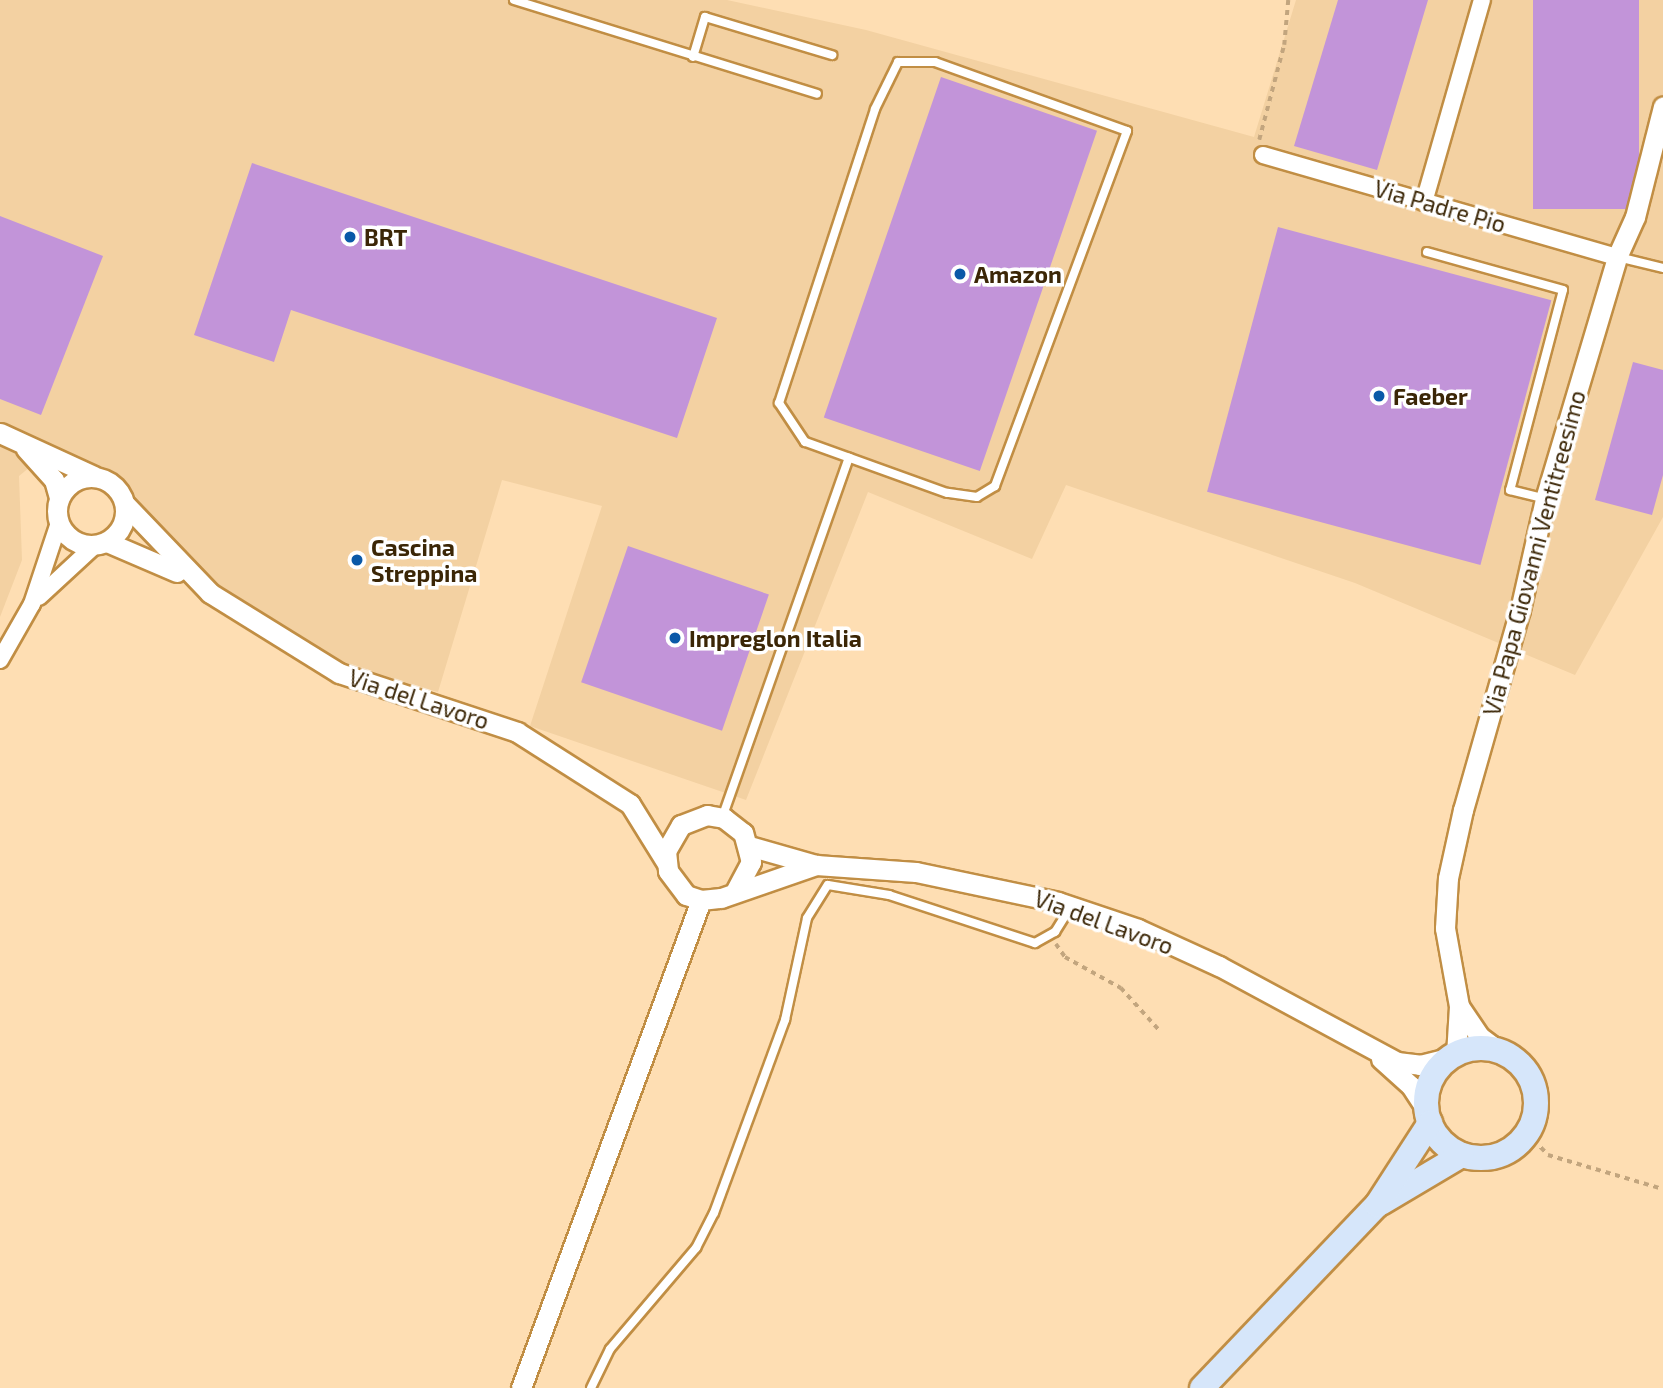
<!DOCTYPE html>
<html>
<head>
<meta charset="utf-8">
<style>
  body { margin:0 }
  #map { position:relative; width:1663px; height:1388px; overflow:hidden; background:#fedeb3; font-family:"Exo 2",sans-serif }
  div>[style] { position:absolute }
  .built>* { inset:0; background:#f3d1a2 }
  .building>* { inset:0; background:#c294d9; transform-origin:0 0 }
  .path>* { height:3.5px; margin-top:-1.75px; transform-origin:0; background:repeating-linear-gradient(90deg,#c2a57e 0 5px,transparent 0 10px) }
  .roads { filter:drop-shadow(2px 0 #c18e44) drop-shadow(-2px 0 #c18e44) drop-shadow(0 2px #c18e44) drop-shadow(0 -2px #c18e44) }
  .service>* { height:8px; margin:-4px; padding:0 4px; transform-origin:4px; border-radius:4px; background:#fff }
  .minor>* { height:16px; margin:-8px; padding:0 8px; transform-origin:8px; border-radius:8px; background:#fff }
  .tertiary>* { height:19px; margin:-9.5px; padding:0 9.5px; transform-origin:9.5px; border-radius:9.5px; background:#fff }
  .tertiary>.ring { margin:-9.5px; padding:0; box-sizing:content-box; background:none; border:19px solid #fff; border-radius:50% }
  .primary>* { height:24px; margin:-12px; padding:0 12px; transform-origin:12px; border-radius:12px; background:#d6e6fa }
  .primary>.ring { margin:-12px; padding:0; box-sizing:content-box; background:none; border:24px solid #d6e6fa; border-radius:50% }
  .dots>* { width:19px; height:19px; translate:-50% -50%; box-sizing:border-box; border:4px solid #fff; border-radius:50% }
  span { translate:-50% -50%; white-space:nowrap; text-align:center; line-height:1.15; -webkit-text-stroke:7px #fff; paint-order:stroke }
  .street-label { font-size:23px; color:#3b2606 }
  .poi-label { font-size:23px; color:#3b2606; font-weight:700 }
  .left { translate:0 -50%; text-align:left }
</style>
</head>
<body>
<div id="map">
  <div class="built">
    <div style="clip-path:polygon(0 0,727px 0,866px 30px,1254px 137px,1296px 0,1663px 0,1663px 517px,1575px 675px,1355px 583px,1066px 485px,1032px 559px,868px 492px,746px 800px,530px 726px,602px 506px,502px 480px,438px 692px,342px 667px,201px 575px,119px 484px,52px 449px,19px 476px,22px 560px,0 617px)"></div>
  </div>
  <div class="building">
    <div style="clip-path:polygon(1338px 0,1428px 0,1377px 170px,1294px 146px)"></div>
    <div style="left:1533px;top:0;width:106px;height:209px"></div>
    <div style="left:941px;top:77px;width:165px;height:360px;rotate:19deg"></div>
    <div style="clip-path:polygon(252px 163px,717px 318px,677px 438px,291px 310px,274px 362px,194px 335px)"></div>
    <div style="clip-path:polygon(0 216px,103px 256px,41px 415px,0 399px)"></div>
    <div style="left:1278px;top:227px;width:283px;height:274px;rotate:15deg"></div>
    <div style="clip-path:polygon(1633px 362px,1663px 370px,1663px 475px,1652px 515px,1595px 500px)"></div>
    <div style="left:628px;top:546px;width:149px;height:144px;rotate:19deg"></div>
  </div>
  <div class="path">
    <div style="left:1259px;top:140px;width:98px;rotate:-75.3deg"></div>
    <div style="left:1284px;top:45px;width:45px;rotate:-84.9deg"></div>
    <div style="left:1056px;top:944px;width:16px;rotate:55deg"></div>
    <div style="left:1065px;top:957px;width:64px;rotate:29deg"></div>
    <div style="left:1121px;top:988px;width:58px;rotate:47.8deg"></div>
    <div style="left:1527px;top:1133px;width:30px;rotate:46deg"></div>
    <div style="left:1548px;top:1155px;width:120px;rotate:16.5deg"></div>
  </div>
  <div class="roads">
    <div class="service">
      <div style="left:514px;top:0;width:317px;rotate:17.2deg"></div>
      <div style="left:693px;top:57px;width:42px;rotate:-73.3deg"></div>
      <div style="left:705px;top:17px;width:133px;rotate:16.7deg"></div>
      <div style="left:898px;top:62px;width:37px"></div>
      <div style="left:935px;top:62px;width:204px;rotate:19.8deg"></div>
      <div style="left:1127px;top:131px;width:379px;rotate:110.4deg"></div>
      <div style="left:995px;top:486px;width:21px;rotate:149deg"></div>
      <div style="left:977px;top:497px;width:30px;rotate:-172deg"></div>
      <div style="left:947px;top:493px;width:151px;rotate:-160.2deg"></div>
      <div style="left:805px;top:442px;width:47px;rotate:-123.7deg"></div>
      <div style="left:779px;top:403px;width:309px;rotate:-71.9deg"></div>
      <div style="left:875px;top:109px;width:52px;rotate:-63.9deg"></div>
      <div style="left:1427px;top:252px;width:141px;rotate:15.6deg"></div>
      <div style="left:1563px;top:290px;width:207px;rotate:104.8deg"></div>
      <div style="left:1510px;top:490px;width:36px;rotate:14deg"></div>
      <div style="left:1618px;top:257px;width:46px;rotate:13.7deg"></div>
      <div style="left:722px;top:818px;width:382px;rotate:-70.6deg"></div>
      <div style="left:591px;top:1388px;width:43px;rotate:-64deg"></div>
      <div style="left:610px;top:1349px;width:133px;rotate:-49.6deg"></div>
      <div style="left:696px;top:1248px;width:39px;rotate:-63deg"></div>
      <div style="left:714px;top:1213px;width:206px;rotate:-69.8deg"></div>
      <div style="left:785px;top:1020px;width:104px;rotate:-77.8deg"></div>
      <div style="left:807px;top:918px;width:39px;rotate:-58deg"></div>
      <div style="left:828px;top:885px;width:62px;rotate:9.3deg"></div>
      <div style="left:889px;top:895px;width:154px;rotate:18.2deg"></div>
      <div style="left:1035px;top:943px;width:23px;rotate:-29deg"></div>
      <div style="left:1055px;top:932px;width:31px;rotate:-58deg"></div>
    </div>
    <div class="minor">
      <div style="left:1263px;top:155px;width:368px;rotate:16.1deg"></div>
      <div style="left:1424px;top:202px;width:210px;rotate:-74deg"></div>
      <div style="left:39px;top:597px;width:75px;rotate:-42.8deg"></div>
      <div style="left:0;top:660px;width:64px;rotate:-60.3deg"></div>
      <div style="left:32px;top:604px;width:85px;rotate:-71.6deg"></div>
    </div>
    <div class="tertiary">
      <div style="left:0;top:433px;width:103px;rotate:24.6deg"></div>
      <div style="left:26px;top:449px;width:42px;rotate:47.9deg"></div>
      <div style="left:54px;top:480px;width:19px;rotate:74deg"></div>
      <div class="ring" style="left:57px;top:477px;width:49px;height:49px"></div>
      <div style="left:125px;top:504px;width:123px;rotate:46.3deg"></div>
      <div style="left:210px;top:593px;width:152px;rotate:31.8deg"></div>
      <div style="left:339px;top:673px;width:188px;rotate:18.3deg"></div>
      <div style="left:517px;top:732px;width:134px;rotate:32.5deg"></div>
      <div style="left:630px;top:804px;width:68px;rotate:58.2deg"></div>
      <div style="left:107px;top:542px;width:76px;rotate:23.2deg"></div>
      <div style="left:749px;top:846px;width:70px;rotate:15.8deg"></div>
      <div style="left:816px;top:865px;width:100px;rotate:4deg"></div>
      <div style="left:916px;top:872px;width:145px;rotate:11.9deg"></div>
      <div style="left:1058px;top:902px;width:84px;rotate:18.6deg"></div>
      <div style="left:1138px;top:929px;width:89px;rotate:24.6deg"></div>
      <div style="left:1219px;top:966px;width:202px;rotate:28.3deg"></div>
      <div style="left:1397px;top:1062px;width:23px;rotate:7deg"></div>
      <div style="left:1420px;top:1065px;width:33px;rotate:-14deg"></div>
      <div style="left:736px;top:890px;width:32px;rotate:-62deg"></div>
      <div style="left:751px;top:862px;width:30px;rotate:-105deg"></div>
      <div style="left:743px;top:833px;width:24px;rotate:-142deg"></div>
      <div style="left:724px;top:818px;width:17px;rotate:-170deg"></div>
      <div style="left:707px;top:815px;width:28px;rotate:159deg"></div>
      <div style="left:681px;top:825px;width:30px;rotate:120deg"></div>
      <div style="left:666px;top:851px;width:20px;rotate:84deg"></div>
      <div style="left:668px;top:871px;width:30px;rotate:53deg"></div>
      <div style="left:686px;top:895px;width:16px;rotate:18deg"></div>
      <div style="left:701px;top:900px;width:20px;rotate:-6deg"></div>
      <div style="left:721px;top:898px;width:101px;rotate:-19.2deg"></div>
      <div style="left:1459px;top:1006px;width:79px;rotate:-100.2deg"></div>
      <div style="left:1445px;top:928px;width:50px;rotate:-86.6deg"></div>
      <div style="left:1448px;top:878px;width:70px;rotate:-77.6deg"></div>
      <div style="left:1463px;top:810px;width:208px;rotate:-74.1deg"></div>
      <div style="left:1520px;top:610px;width:114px;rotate:-77.3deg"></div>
      <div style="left:1545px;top:499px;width:252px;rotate:-73.4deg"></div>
      <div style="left:1617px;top:257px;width:44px;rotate:-65.8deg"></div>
      <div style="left:1635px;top:217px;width:114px;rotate:-75.8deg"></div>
      <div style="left:1456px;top:1055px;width:49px;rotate:-86.5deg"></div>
      <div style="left:1459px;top:1006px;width:36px;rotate:56deg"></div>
      <div style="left:1479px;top:1036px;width:26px;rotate:37deg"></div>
      <div style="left:1381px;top:1059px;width:40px;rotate:42deg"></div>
      <div style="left:1411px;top:1086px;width:30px;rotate:57deg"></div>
      <div style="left:521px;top:1388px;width:520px;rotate:-69.75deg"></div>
    </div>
    <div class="primary">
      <div class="ring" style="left:1426px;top:1048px;width:86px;height:86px"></div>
      <div style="left:1381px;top:1203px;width:94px;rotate:-30.7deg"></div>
      <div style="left:1202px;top:1388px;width:253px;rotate:-46.3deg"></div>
      <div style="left:1377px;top:1205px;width:98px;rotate:-57.1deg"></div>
    </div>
  </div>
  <div class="dots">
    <div style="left:350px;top:237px;background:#0a59a8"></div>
    <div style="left:960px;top:274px;background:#0a59a8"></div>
    <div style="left:1379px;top:396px;background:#0a59a8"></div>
    <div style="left:357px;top:560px;background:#0a59a8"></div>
    <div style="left:675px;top:638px;background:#0a59a8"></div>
  </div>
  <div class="street-label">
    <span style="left:1440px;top:206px;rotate:16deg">Via Padre Pio</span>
    <span style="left:1534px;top:553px;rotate:-75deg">Via Papa Giovanni Ventitreesimo</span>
    <span style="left:419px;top:699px;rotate:18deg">Via del Lavoro</span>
    <span style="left:1104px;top:922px;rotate:20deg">Via del Lavoro</span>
  </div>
  <div class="poi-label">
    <span class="left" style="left:364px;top:237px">BRT</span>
    <span class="left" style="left:974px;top:274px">Amazon</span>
    <span class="left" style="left:1393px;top:396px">Faeber</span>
    <span class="left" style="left:371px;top:560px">Cascina<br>Streppina</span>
    <span class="left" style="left:689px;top:638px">Impreglon Italia</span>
  </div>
</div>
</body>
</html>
